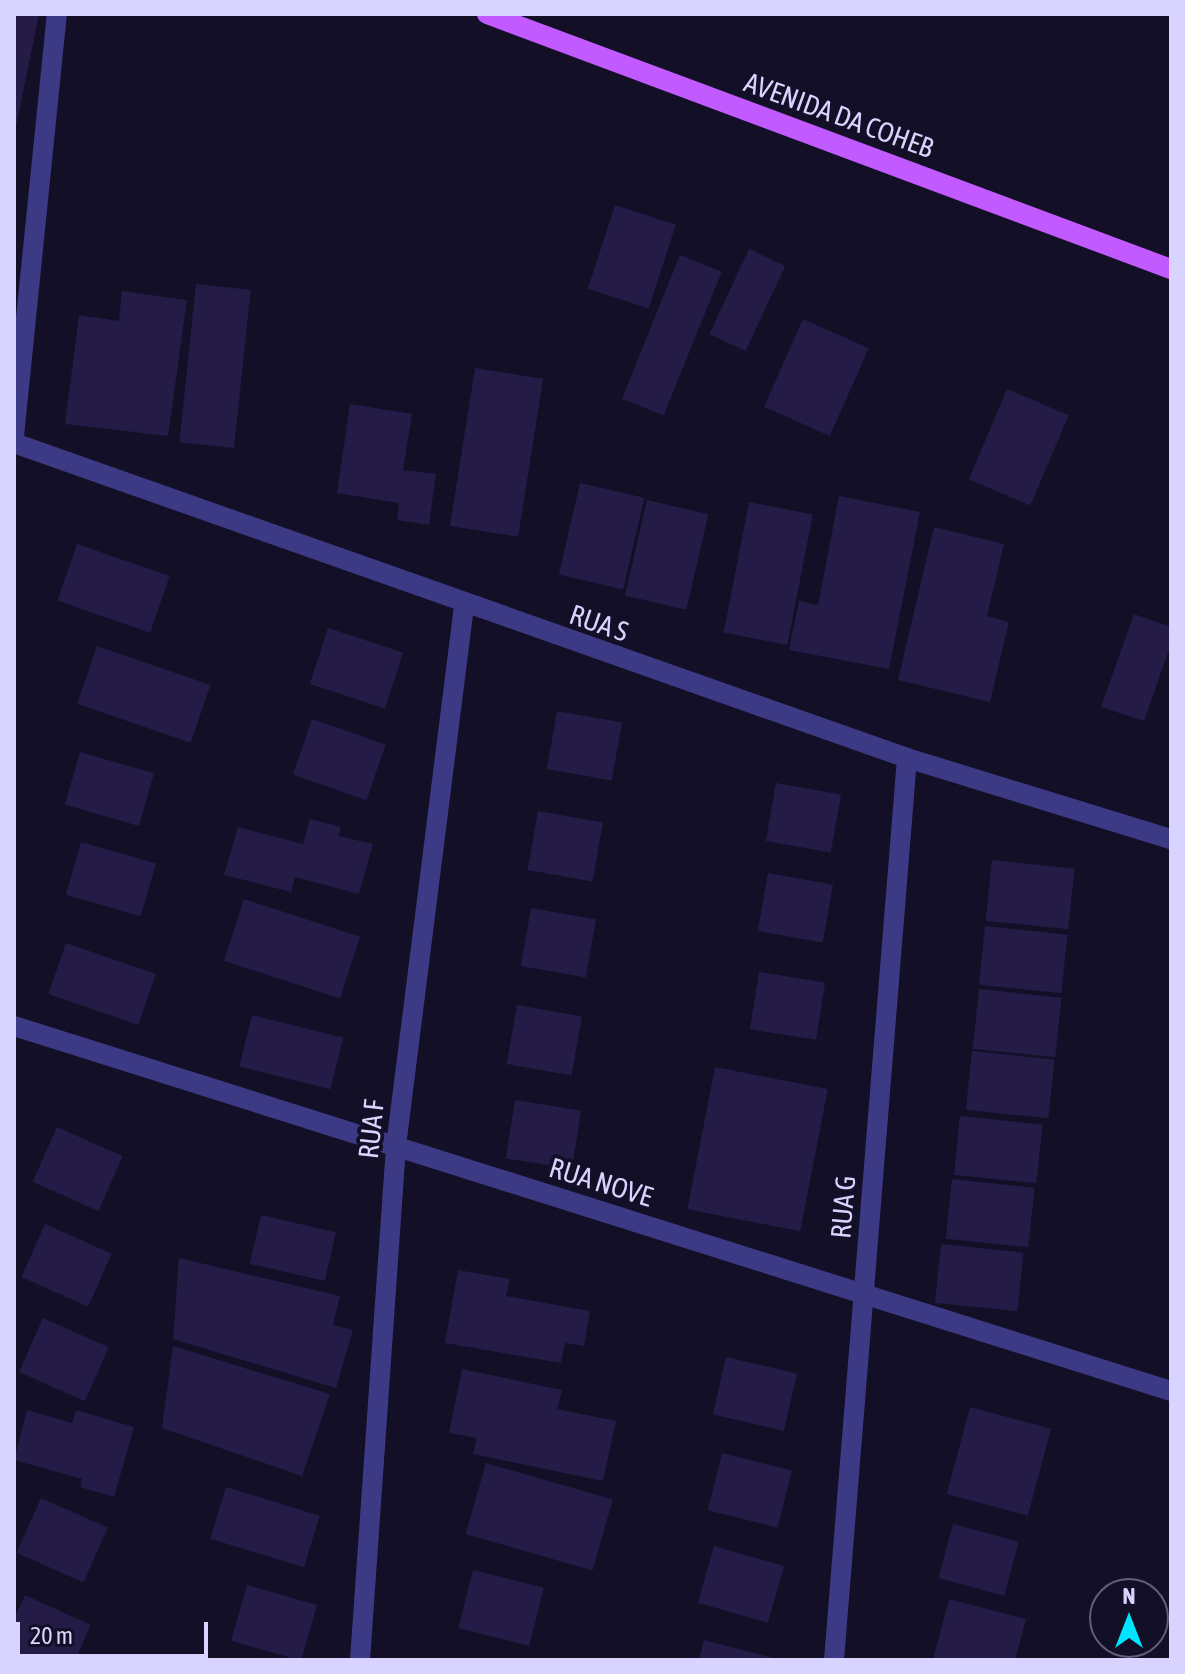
<!DOCTYPE html>
<html>
<head>
<meta charset="utf-8">
<style>
  body { margin:0 }
  #map { position:relative; width:1185px; height:1674px; overflow:hidden; background:#130f26; font-family:"Asap Condensed",sans-serif }
  div>[style] { position:absolute }
  .building>* { inset:0; background:#241b47; transform-origin:0 0 }
  .minor>* { height:20px; margin:-10px; padding:0 10px; transform-origin:10px; border-radius:10px; background:#3d3a85 }
  .major>* { height:20px; margin:-10px; padding:0 10px; transform-origin:10px; border-radius:10px; background:#c25bff }
  span { translate:-50% -50%; white-space:nowrap; text-align:center; line-height:1.15; -webkit-text-stroke:8px #130f26; paint-order:stroke }
  .street-label { font-size:28px; color:#d9d4ff }
  .frame { position:absolute; inset:0; border:16px solid #d9d4ff; pointer-events:none }
  .north { position:absolute; left:1089px; top:1578px; width:80px; height:80px; box-sizing:border-box; background:#130f26; border:2px solid #625e7d; border-radius:50%; rotate:0deg; font-size:22px; font-weight:700; line-height:32px; text-align:center; color:#d9d4ff }
  .north::after { content:''; display:block; margin:auto; width:28px; height:36px; background:#00e5ff; clip-path:polygon(50% 0,100% 100%,50% 72%,0 100%) }
  .scale { position:absolute; left:16px; top:1622px; width:192px; height:36px; box-sizing:border-box; border:4px solid #d9d4ff; border-top:0; padding-left:10px; font-size:24px; line-height:28px; white-space:nowrap; color:#d9d4ff; -webkit-text-stroke:6px #130f26; paint-order:stroke }
</style>
</head>
<body>
<div id="map">
  <div class="building">
    <div style="clip-path:polygon(14px 14px,39px 14px,15px 132px,14px 132px)"></div>
    <div style="left:615px;top:205px;width:64px;height:88px;rotate:18deg"></div>
    <div style="left:749px;top:249px;width:40px;height:94px;rotate:25deg"></div>
    <div style="left:680px;top:255px;width:45px;height:155px;rotate:22deg"></div>
    <div style="left:196px;top:284px;width:55px;height:159px;rotate:6deg"></div>
    <div style="clip-path:polygon(122px 291px,187px 300px,168px 436px,65px 424px,79px 315px,119px 321px)"></div>
    <div style="left:803px;top:319px;width:72px;height:96px;rotate:24deg"></div>
    <div style="left:475px;top:368px;width:69px;height:160px;rotate:9deg"></div>
    <div style="left:1007px;top:389px;width:67px;height:98px;rotate:23deg"></div>
    <div style="clip-path:polygon(350px 404px,412px 414px,403px 470px,436px 474px,429px 525px,397px 520px,399px 503px,337px 493px)"></div>
    <div style="left:580px;top:483px;width:66px;height:94px;rotate:13deg"></div>
    <div style="clip-path:polygon(839px 496px,920px 512px,889px 669px,789px 650px,799px 601px,818px 605px)"></div>
    <div style="left:647px;top:500px;width:63px;height:98px;rotate:13deg"></div>
    <div style="left:749px;top:502px;width:65px;height:133px;rotate:11deg"></div>
    <div style="clip-path:polygon(934px 527px,1004px 544px,987px 616px,1009px 622px,990px 702px,898px 680px)"></div>
    <div style="left:77px;top:544px;width:98px;height:60px;rotate:19deg"></div>
    <div style="clip-path:polygon(1134px 614px,1171px 627px,1171px 644px,1144px 721px,1101px 707px)"></div>
    <div style="left:328px;top:628px;width:79px;height:59px;rotate:18deg"></div>
    <div style="left:97px;top:646px;width:120px;height:61px;rotate:19deg"></div>
    <div style="left:557px;top:711px;width:66px;height:59px;rotate:10deg"></div>
    <div style="left:312px;top:719px;width:78px;height:59px;rotate:19deg"></div>
    <div style="left:80px;top:752px;width:77px;height:55px;rotate:16deg"></div>
    <div style="left:776px;top:783px;width:66px;height:59px;rotate:10deg"></div>
    <div style="left:538px;top:811px;width:66px;height:60px;rotate:10deg"></div>
    <div style="clip-path:polygon(310px 819px,341px 827px,339px 836px,373px 844px,359px 894px,295px 877px,291px 892px,224px 875px,238px 827px,303px 844px)"></div>
    <div style="left:81px;top:842px;width:78px;height:55px;rotate:16deg"></div>
    <div style="left:992px;top:860px;width:83px;height:61px;rotate:6deg"></div>
    <div style="left:768px;top:873px;width:66px;height:59px;rotate:10deg"></div>
    <div style="left:244px;top:899px;width:122px;height:65px;rotate:18deg"></div>
    <div style="left:531px;top:908px;width:66px;height:59px;rotate:10deg"></div>
    <div style="left:985px;top:926px;width:83px;height:59px;rotate:6deg"></div>
    <div style="left:66px;top:943px;width:95px;height:54px;rotate:19deg"></div>
    <div style="left:759px;top:972px;width:67px;height:58px;rotate:9deg"></div>
    <div style="left:979px;top:989px;width:83px;height:60px;rotate:6deg"></div>
    <div style="left:517px;top:1005px;width:66px;height:60px;rotate:10deg"></div>
    <div style="left:252px;top:1015px;width:94px;height:53px;rotate:14deg"></div>
    <div style="left:972px;top:1051px;width:83px;height:59px;rotate:6deg"></div>
    <div style="left:715px;top:1067px;width:115px;height:145px;rotate:11deg"></div>
    <div style="left:515px;top:1100px;width:67px;height:59px;rotate:9deg"></div>
    <div style="left:960px;top:1116px;width:83px;height:59px;rotate:6deg"></div>
    <div style="left:57px;top:1127px;width:72px;height:60px;rotate:24deg"></div>
    <div style="left:952px;top:1179px;width:83px;height:60px;rotate:6deg"></div>
    <div style="left:261px;top:1215px;width:77px;height:50px;rotate:13deg"></div>
    <div style="left:45px;top:1224px;width:73px;height:58px;rotate:24deg"></div>
    <div style="left:941px;top:1244px;width:83px;height:59px;rotate:6deg"></div>
    <div style="clip-path:polygon(179px 1258px,340px 1296px,333px 1325px,353px 1330px,336px 1388px,173px 1339px)"></div>
    <div style="clip-path:polygon(458px 1270px,510px 1279px,506px 1296px,590px 1311px,584px 1346px,565px 1343px,561px 1363px,445px 1343px)"></div>
    <div style="left:43px;top:1318px;width:72px;height:59px;rotate:24deg"></div>
    <div style="clip-path:polygon(173px 1346px,330px 1394px,302px 1476px,162px 1428px)"></div>
    <div style="left:726px;top:1357px;width:73px;height:59px;rotate:13deg"></div>
    <div style="clip-path:polygon(462px 1369px,562px 1390px,557px 1409px,616px 1421px,603px 1481px,473px 1454px,477px 1438px,449px 1433px)"></div>
    <div style="left:970px;top:1407px;width:84px;height:90px;rotate:15deg"></div>
    <div style="clip-path:polygon(27px 1410px,72px 1423px,76px 1410px,134px 1427px,114px 1497px,80px 1487px,82px 1479px,14px 1460px)"></div>
    <div style="left:722px;top:1453px;width:72px;height:59px;rotate:14deg"></div>
    <div style="left:486px;top:1463px;width:132px;height:74px;rotate:16deg"></div>
    <div style="left:226px;top:1487px;width:98px;height:54px;rotate:17deg"></div>
    <div style="left:41px;top:1498px;width:73px;height:60px;rotate:24deg"></div>
    <div style="left:953px;top:1524px;width:68px;height:56px;rotate:15deg"></div>
    <div style="left:714px;top:1546px;width:73px;height:59px;rotate:16deg"></div>
    <div style="left:473px;top:1570px;width:73px;height:60px;rotate:14deg"></div>
    <div style="left:247px;top:1585px;width:73px;height:58px;rotate:16deg"></div>
    <div style="clip-path:polygon(25px 1595px,91px 1625px,75px 1660px,28px 1660px,14px 1654px,14px 1619px)"></div>
    <div style="clip-path:polygon(949px 1599px,1026px 1619px,1015px 1660px,933px 1660px)"></div>
    <div style="clip-path:polygon(704px 1640px,777px 1659px,777px 1660px,699px 1660px)"></div>
  </div>
  <div class="minor">
    <div style="left:14px;top:436px;width:424px;rotate:-84.2deg"></div>
    <div style="left:14px;top:443px;width:947px;rotate:19.43deg"></div>
    <div style="left:907px;top:758px;width:276px;rotate:17.1deg"></div>
    <div style="left:14px;top:1026px;width:1213px;rotate:17.51deg"></div>
    <div style="left:360px;top:1660px;width:515px;rotate:-85.99deg"></div>
    <div style="left:396px;top:1146px;width:544px;rotate:-82.82deg"></div>
    <div style="left:834px;top:1660px;width:905px;rotate:-85.37deg"></div>
  </div>
  <div class="major">
    <div style="left:487px;top:14px;width:730px;rotate:20.45deg"></div>
  </div>
  <div class="street-label">
    <span style="left:839px;top:115px;rotate:20deg">AVENIDA DA COHEB</span>
    <span style="left:599px;top:623px;rotate:19deg">RUA S</span>
    <span style="left:371px;top:1129px;rotate:-84deg">RUA F</span>
    <span style="left:601px;top:1182px;rotate:17deg">RUA NOVE</span>
    <span style="left:843px;top:1207px;rotate:-85deg">RUA G</span>
  </div>
  <div class="frame"></div>
  <div class="north">N</div>
  <div class="scale">20 m</div>
</div>
</body>
</html>
